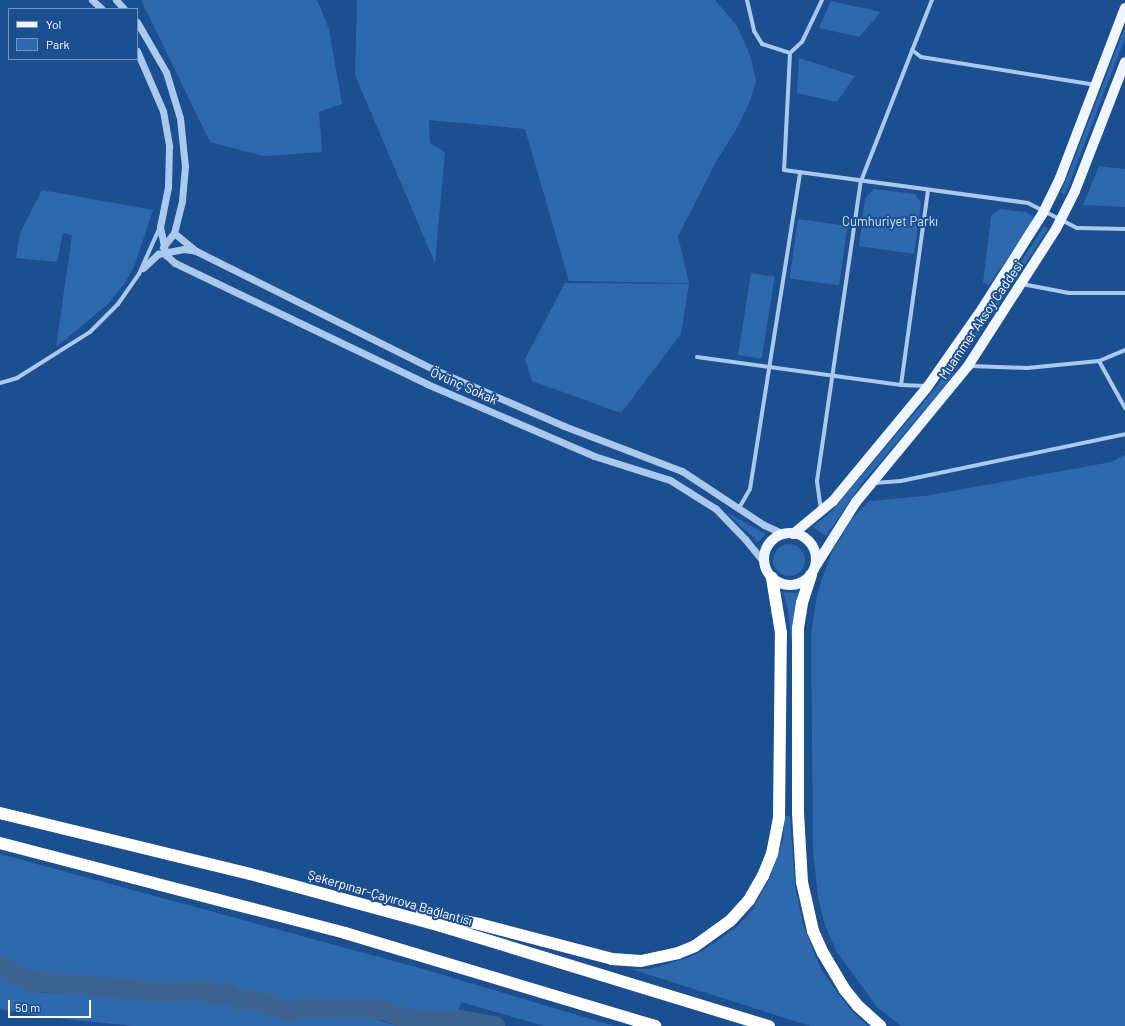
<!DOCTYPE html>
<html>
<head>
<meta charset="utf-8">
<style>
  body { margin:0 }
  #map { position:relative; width:1125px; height:1026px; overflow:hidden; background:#1b4f8f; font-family:Barlow,sans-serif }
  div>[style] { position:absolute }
  .green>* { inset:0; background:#2e69ad; transform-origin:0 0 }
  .round { border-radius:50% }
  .river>* { height:20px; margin:-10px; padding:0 10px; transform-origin:10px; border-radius:10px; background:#3c6290 }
  .minor>* { height:4px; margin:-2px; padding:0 2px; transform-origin:2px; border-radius:2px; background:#a9c9ee }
  .tertiary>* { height:7px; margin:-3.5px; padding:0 3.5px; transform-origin:3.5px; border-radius:3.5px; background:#a9c9ee }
  .primary>* { height:10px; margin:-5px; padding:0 5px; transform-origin:5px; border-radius:5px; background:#f0f6ff }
  .primary>.ring { margin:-5px; padding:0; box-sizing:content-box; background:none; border:10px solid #f0f6ff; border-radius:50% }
  .motorway>* { height:12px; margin:-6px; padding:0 6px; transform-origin:6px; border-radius:6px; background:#fff }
  span { translate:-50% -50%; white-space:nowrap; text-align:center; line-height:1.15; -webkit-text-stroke:4px #1b4f8f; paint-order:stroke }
  .park-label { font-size:13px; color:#cfe3fa }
  .street-label { font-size:13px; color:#fff }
  .legend { position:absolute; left:8px; top:8px; width:130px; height:52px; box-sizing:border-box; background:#1b4f8f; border:1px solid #7695bc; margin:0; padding:5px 7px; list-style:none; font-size:12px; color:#fff }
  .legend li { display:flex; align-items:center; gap:8px; height:20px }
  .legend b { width:20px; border:1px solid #7695bc }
  .scale { position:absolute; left:8px; top:1000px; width:83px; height:18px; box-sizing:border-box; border:2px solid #fff; border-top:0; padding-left:5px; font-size:12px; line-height:14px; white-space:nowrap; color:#fff; -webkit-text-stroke:3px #1b4f8f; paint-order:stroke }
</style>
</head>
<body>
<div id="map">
  <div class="green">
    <div style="clip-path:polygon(141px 0,317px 0,329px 29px,342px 104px,319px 112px,322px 152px,264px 156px,210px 142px)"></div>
    <div style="clip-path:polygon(357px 0,715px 0,737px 26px,751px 58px,756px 81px,750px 101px,737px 128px,717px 160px,678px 236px,689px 283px,569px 281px,525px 129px,429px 120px,430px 143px,445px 152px,435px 263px,355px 75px)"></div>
    <div style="clip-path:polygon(831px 1px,881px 12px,859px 37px,819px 28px)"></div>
    <div style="clip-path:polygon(1125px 27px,1125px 38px,1065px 195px,1061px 193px)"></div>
    <div style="clip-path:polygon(799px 58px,855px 76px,837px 102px,797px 93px)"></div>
    <div style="clip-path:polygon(1099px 166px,1125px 169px,1125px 207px,1083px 205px)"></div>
    <div style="clip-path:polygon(874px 189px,915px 194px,921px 203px,914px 254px,859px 246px,865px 198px)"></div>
    <div style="clip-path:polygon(42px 190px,153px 210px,135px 264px,125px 283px,108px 304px,56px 347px,72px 235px,63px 233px,57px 262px,16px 258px,20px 233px)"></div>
    <div style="clip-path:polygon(1000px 209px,1025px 212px,1033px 216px,1032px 222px,989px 285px,983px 283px,991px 216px)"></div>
    <div style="left:798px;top:219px;width:50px;height:60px;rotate:8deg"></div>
    <div style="clip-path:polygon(1044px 226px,1048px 229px,950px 379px,860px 486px,826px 536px,813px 527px,832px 511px,937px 386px,977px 330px)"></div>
    <div style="left:751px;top:273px;width:24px;height:83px;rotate:9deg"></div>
    <div style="clip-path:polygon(565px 283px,689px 284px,681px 334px,621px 413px,532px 381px,525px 359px)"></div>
    <div style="clip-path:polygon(1125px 455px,1125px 1026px,901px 1026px,877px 1007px,837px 952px,825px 926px,818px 897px,813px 850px,811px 634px,817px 594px,831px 554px,852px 519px,869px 501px,925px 496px,1111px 462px)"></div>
    <div style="clip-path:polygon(726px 512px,766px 534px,758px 542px)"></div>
    <div class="round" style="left:773px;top:544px;width:32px;height:32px"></div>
    <div style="clip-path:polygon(783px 592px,798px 593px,791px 644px,788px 610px)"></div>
    <div style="clip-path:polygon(785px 816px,790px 816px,795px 886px,803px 924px,811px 945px,821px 969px,835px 989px,850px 1009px,868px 1026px,810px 1026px,631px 969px,650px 969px,687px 958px,704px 950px,738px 926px,752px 910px,770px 878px,783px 840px)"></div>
    <div style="clip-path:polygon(0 854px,423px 969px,614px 1026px,544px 1026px,461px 1002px,456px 1019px,441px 1019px,417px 1016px,380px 1005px,352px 1003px,290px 1005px,228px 988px,217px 989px,205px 985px,144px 987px,104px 982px,33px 978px,0 957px)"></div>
    <div style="clip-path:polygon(0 974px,43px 993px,193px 996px,205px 1001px,222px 1001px,290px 1017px,366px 1016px,397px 1026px,134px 1026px,45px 1017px,0 1009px)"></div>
  </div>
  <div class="river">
    <div style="left:0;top:966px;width:32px;rotate:28deg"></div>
    <div style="left:28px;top:981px;width:137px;rotate:4.6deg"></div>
    <div style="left:165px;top:992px;width:39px;rotate:-3deg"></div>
    <div style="left:204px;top:990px;width:12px;rotate:24deg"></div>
    <div style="left:215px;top:995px;width:12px;rotate:-9deg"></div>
    <div style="left:227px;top:993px;width:12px;rotate:35deg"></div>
    <div style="left:237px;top:1000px;width:21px;rotate:3deg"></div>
    <div style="left:258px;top:1001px;width:35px;rotate:18deg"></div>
    <div style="left:291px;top:1012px;width:14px;rotate:-17deg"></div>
    <div style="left:304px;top:1008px;width:80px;rotate:1.4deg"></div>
    <div style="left:384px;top:1010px;width:23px;rotate:23deg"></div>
    <div style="left:405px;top:1019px;width:40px;rotate:4.3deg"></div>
    <div style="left:445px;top:1022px;width:15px;rotate:-8deg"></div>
    <div style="left:460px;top:1020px;width:36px;rotate:10deg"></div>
  </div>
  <div class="minor">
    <div style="left:747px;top:0;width:32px;rotate:77deg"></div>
    <div style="left:754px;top:31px;width:15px;rotate:58deg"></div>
    <div style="left:762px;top:44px;width:29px;rotate:18deg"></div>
    <div style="left:790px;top:53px;width:117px;rotate:92.9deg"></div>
    <div style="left:784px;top:170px;width:246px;rotate:7.7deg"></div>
    <div style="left:1028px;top:203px;width:55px;rotate:27deg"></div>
    <div style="left:1077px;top:228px;width:48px;rotate:1.2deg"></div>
    <div style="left:912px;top:50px;width:11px;rotate:38deg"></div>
    <div style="left:921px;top:57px;width:176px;rotate:9.1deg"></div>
    <div style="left:790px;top:53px;width:16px;rotate:-43deg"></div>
    <div style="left:802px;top:42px;width:47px;rotate:-64.5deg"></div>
    <div style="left:1022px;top:284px;width:48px;rotate:10.8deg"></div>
    <div style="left:1069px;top:293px;width:56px"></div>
    <div style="left:697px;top:357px;width:206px;rotate:7.8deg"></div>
    <div style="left:901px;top:385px;width:26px;rotate:2deg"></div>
    <div style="left:1099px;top:361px;width:54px;rotate:61deg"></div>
    <div style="left:970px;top:366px;width:57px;rotate:2deg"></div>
    <div style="left:1027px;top:368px;width:72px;rotate:-5.6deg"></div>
    <div style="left:1099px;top:361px;width:28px;rotate:-23deg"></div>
    <div style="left:0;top:383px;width:18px;rotate:-16deg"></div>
    <div style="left:17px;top:378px;width:86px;rotate:-32.2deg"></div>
    <div style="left:90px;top:332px;width:40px;rotate:-45deg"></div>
    <div style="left:118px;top:304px;width:37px;rotate:-55deg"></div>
    <div style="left:139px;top:274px;width:49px;rotate:-66deg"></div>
    <div style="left:901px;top:385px;width:197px;rotate:-82.1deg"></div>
    <div style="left:874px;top:483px;width:27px;rotate:-4deg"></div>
    <div style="left:901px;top:481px;width:229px;rotate:-11.8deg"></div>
    <div style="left:739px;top:508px;width:22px;rotate:-60deg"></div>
    <div style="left:750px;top:489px;width:321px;rotate:-81deg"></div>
    <div style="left:821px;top:510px;width:29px;rotate:-98deg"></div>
    <div style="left:817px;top:481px;width:303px;rotate:-81.7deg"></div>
    <div style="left:861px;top:181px;width:194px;rotate:-68.6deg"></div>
  </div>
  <div class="tertiary">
    <div style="left:92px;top:0;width:13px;rotate:42deg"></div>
    <div style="left:116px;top:0;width:12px;rotate:48deg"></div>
    <div style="left:137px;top:22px;width:58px;rotate:59.9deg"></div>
    <div style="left:166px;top:72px;width:48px;rotate:73.1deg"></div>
    <div style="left:180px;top:118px;width:48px;rotate:84.1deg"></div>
    <div style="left:185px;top:166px;width:35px;rotate:95deg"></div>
    <div style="left:182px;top:201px;width:33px;rotate:104deg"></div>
    <div style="left:174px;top:233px;width:18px;rotate:128deg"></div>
    <div style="left:137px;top:51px;width:65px;rotate:66.6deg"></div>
    <div style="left:163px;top:111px;width:36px;rotate:80deg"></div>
    <div style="left:169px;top:146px;width:41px;rotate:91.4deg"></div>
    <div style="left:168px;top:187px;width:41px;rotate:101.3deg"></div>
    <div style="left:160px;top:227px;width:29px;rotate:78deg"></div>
    <div style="left:166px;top:255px;width:12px;rotate:42deg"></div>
    <div style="left:175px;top:263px;width:280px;rotate:25.6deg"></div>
    <div style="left:427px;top:384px;width:182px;rotate:23.3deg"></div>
    <div style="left:594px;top:456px;width:80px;rotate:17.5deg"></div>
    <div style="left:670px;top:480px;width:54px;rotate:32.2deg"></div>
    <div style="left:716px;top:509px;width:42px;rotate:46deg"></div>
    <div style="left:745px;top:539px;width:32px;rotate:51deg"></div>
    <div style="left:174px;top:233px;width:28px;rotate:39deg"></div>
    <div style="left:196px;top:251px;width:265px;rotate:26.5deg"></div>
    <div style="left:433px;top:369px;width:143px;rotate:23.5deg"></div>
    <div style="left:564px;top:426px;width:126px;rotate:20.9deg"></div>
    <div style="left:682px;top:471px;width:98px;rotate:33.4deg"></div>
    <div style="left:764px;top:525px;width:22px;rotate:24deg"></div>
    <div style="left:143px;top:268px;width:21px;rotate:-43deg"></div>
    <div style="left:158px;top:254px;width:26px;rotate:-11deg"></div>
    <div style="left:184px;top:249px;width:12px;rotate:9deg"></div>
  </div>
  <div class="primary">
    <div class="ring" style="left:764px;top:533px;width:42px;height:42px"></div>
    <div style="left:793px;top:534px;width:52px;rotate:-39.5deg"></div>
    <div style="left:833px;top:501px;width:149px;rotate:-50.4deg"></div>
    <div style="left:928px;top:386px;width:94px;rotate:-55deg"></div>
    <div style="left:982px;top:309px;width:114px;rotate:-57.6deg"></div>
    <div style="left:1043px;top:213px;width:39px;rotate:-64deg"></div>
    <div style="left:1060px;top:178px;width:182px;rotate:-69.1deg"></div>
    <div style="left:815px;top:567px;width:77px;rotate:-57.8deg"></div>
    <div style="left:856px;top:502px;width:176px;rotate:-50.5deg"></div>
    <div style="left:968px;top:366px;width:163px;rotate:-57.3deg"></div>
    <div style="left:1056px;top:229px;width:42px;rotate:-63.4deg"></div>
    <div style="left:1075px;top:191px;width:138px;rotate:-68.8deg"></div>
  </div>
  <div class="motorway">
    <div style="left:811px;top:575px;width:29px;rotate:108deg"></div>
    <div style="left:802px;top:603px;width:26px;rotate:99deg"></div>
    <div style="left:798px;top:629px;width:184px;rotate:90deg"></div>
    <div style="left:798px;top:813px;width:69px;rotate:86.7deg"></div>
    <div style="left:802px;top:882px;width:50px;rotate:77.3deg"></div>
    <div style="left:813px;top:931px;width:24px;rotate:66deg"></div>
    <div style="left:823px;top:953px;width:43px;rotate:59.3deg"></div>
    <div style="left:845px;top:990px;width:21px;rotate:51deg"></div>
    <div style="left:858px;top:1006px;width:30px;rotate:42deg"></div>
    <div style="left:0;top:813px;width:257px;rotate:13.7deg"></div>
    <div style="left:250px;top:874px;width:198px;rotate:15.2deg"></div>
    <div style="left:441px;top:926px;width:343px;rotate:17deg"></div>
    <div style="left:0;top:843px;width:357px;rotate:14.6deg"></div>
    <div style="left:345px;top:933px;width:324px;rotate:16.7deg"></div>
    <div style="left:422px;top:913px;width:58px;rotate:10.9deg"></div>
    <div style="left:479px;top:924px;width:138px;rotate:14.7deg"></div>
    <div style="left:612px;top:959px;width:29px;rotate:4deg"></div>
    <div style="left:641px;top:961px;width:38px;rotate:-12deg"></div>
    <div style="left:678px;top:953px;width:18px;rotate:-22deg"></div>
    <div style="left:695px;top:946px;width:44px;rotate:-35.8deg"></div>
    <div style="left:731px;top:920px;width:27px;rotate:-48deg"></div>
    <div style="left:749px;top:900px;width:28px;rotate:-60deg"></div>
    <div style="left:763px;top:876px;width:24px;rotate:-68deg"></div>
    <div style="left:772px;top:854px;width:38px;rotate:-79deg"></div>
    <div style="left:779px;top:817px;width:184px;rotate:-89.4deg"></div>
    <div style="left:781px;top:633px;width:56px;rotate:-99.3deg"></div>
  </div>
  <div class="park-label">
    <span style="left:890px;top:221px">Cumhuriyet Parkı</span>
  </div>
  <div class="street-label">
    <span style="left:981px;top:320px;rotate:-56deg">Muammer Aksoy Caddesi</span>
    <span style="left:464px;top:386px;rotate:24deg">Övünç Sokak</span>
    <span style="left:390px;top:898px;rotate:16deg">Şekerpınar-Çayırova Bağlantısı</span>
  </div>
  <ul class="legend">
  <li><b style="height:5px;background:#f0f6ff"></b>Yol</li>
  <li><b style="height:11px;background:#2e69ad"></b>Park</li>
  </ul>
  <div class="scale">50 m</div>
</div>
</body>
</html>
